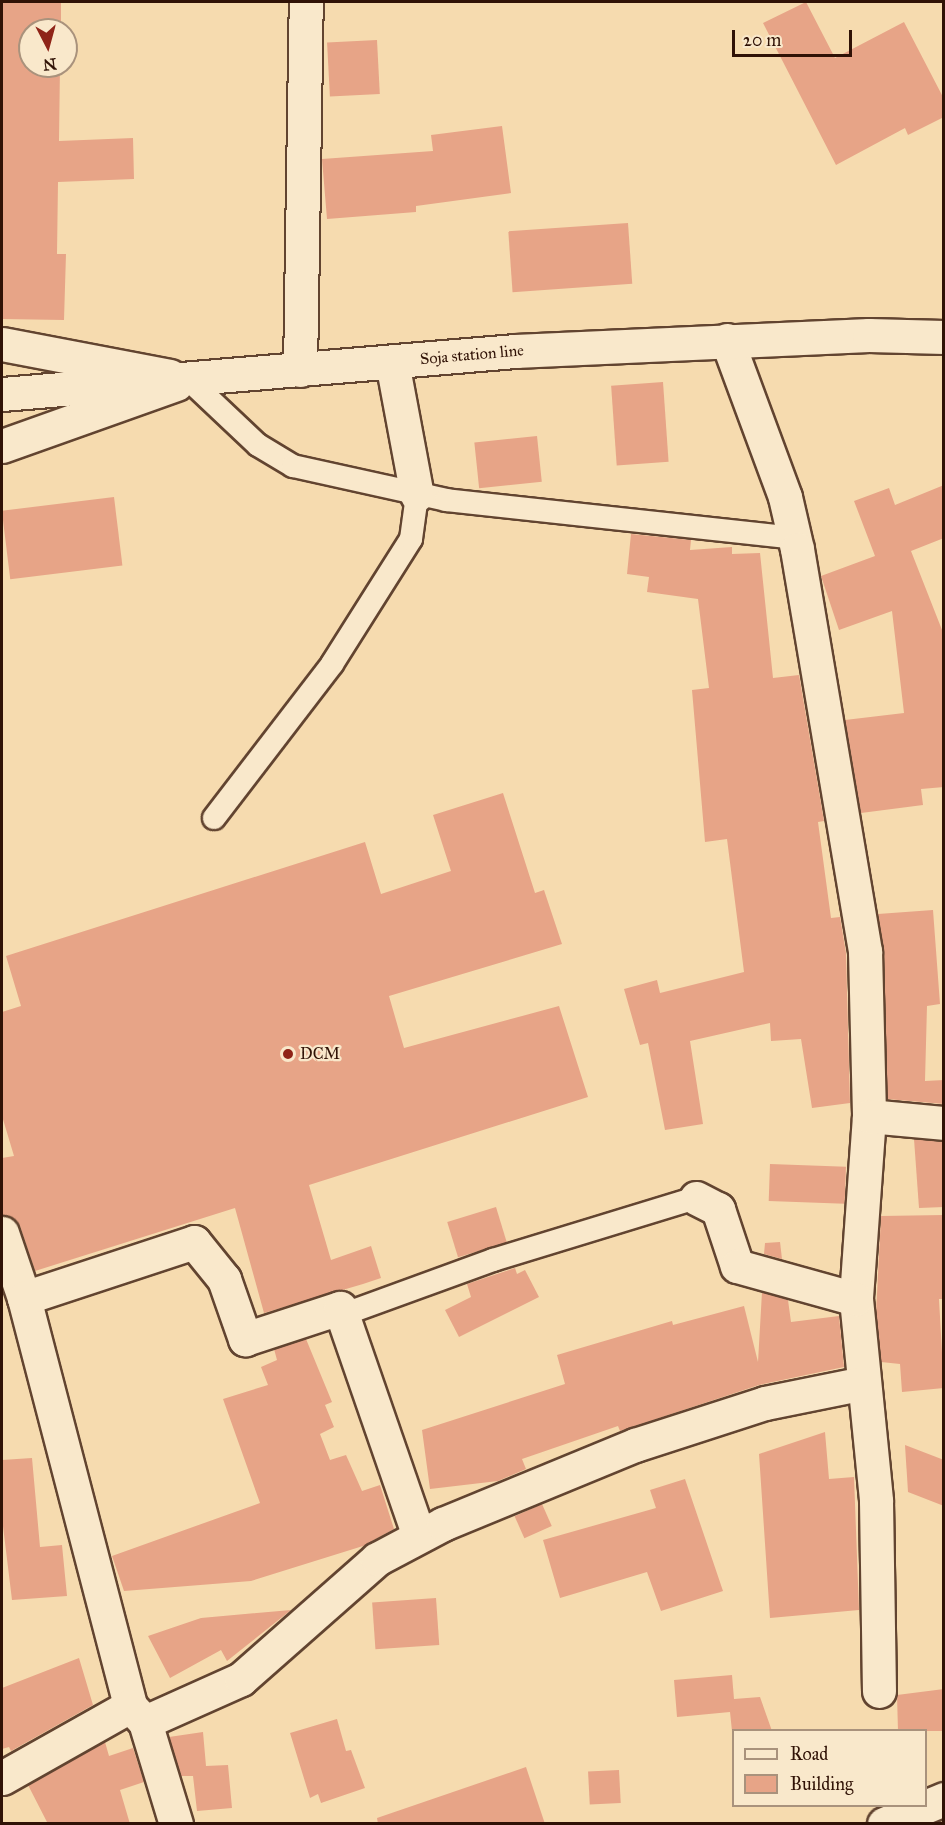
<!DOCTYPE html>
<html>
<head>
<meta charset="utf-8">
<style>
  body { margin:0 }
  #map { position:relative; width:945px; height:1825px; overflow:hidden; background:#f6dbaf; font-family:"IM FELL Great Primer",serif }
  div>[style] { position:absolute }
  .building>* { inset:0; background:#e7a487; transform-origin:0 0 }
  .roads { filter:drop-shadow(2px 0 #624430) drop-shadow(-2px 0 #624430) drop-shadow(0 2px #624430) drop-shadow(0 -2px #624430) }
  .service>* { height:22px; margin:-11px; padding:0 11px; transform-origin:11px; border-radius:11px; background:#f9e8cb }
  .minor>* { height:33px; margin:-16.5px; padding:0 16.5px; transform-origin:16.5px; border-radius:16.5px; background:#f9e8cb }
  .secondary>* { height:33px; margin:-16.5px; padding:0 16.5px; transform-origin:16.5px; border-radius:16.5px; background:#f9e8cb }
  .dots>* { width:16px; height:16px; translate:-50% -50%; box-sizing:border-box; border:3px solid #f9e8cb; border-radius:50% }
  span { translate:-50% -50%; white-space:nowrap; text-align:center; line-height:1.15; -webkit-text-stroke:4.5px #f9e8cb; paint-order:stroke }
  .street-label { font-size:16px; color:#301206 }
  .poi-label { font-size:16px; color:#301206 }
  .left { translate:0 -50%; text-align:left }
  .frame { position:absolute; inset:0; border:3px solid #301206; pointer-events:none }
  .legend { position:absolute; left:732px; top:1729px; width:195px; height:78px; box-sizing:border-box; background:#f9e8cb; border:2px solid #a9927c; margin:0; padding:8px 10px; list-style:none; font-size:18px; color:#301206 }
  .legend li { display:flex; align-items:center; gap:12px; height:30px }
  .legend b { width:30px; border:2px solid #a9927c }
  .north { position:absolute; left:18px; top:18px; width:60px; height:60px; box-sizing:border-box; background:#f9e8cb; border:2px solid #a9927c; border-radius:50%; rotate:174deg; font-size:16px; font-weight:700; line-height:24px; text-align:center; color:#301206 }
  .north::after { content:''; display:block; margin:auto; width:21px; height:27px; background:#8f2418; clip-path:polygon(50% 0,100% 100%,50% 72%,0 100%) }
  .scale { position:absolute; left:732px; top:30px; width:120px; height:27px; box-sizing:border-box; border:3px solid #301206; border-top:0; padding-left:8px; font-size:18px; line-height:21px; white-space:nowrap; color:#301206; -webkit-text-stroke:4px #f9e8cb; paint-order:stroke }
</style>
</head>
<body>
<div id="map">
  <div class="building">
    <div style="clip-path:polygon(2px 2px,61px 2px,61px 30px,30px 30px,30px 66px,60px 66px,59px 141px,133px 138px,134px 179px,58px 182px,57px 254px,66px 254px,64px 320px,2px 319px)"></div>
    <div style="clip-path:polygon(806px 2px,835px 58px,904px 22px,944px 99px,944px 117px,908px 135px,905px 128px,836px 165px,763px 23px)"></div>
    <div style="left:377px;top:40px;width:54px;height:50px;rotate:87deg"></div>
    <div style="clip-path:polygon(502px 126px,511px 193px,416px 206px,416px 212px,327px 219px,322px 159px,433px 151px,431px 135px)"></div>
    <div style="left:628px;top:223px;width:61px;height:120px;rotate:86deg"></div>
    <div style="left:663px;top:382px;width:80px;height:52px;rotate:86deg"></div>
    <div style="left:537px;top:436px;width:46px;height:63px;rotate:84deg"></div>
    <div style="clip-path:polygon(944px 485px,944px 538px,911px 551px,944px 635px,944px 787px,921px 789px,923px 805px,861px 813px,845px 720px,904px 713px,892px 611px,839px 630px,821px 576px,875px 556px,854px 501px,889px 488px,895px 505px)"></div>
    <div style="left:114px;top:497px;width:69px;height:113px;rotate:83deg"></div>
    <div style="clip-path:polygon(631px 534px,691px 540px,690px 550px,732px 547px,732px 554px,760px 553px,773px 678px,799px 675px,824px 821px,818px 822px,831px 918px,840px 917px,846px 953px,850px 1103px,812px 1108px,801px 1039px,771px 1041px,770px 1023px,690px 1041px,703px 1124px,665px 1130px,648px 1043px,640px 1045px,624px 989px,657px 980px,660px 993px,744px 972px,727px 839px,705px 842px,692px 690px,709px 688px,698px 599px,647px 592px,649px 577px,627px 574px)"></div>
    <div style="clip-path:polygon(503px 793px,535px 893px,544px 890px,562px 944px,389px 996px,404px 1048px,559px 1006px,588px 1097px,309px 1185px,331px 1260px,371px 1246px,381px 1278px,363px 1284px,264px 1313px,235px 1208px,35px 1271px,20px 1226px,2px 1215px,2px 1158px,14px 1156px,2px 1116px,2px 1012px,21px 1006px,6px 956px,365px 842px,381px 894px,451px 871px,433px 815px)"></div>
    <div style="clip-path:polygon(933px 910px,940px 1004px,927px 1006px,925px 1081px,944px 1080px,944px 1104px,887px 1099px,884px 950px,878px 914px)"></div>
    <div style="clip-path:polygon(914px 1139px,944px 1142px,944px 1207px,919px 1208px)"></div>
    <div style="left:770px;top:1164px;width:76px;height:37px;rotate:2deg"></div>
    <div style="left:496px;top:1207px;width:37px;height:51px;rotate:73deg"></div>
    <div style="clip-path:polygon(944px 1215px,944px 1299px,939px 1299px,944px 1388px,902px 1392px,900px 1364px,881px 1362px,876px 1313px,881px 1216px)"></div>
    <div style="clip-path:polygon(780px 1242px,782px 1259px,764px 1254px,765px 1243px)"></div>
    <div style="clip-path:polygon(515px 1268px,517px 1274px,525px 1270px,539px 1297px,459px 1337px,445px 1310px,471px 1297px,467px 1284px)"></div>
    <div style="clip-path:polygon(762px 1292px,788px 1300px,791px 1322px,839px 1316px,844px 1367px,759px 1385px,620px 1431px,618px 1426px,522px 1459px,526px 1469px,498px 1481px,430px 1489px,422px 1430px,565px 1384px,557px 1355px,672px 1321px,673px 1325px,744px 1306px,758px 1362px)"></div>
    <div style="clip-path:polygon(306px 1339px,332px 1402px,325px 1405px,334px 1427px,320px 1434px,330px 1460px,346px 1455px,362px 1491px,380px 1485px,394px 1529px,363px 1546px,251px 1581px,124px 1591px,112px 1556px,260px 1503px,223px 1399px,268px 1385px,261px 1367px,277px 1360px,274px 1349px)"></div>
    <div style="clip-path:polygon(825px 1432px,829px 1479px,854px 1477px,859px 1610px,770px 1618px,759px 1454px)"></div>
    <div style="clip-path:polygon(905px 1445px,944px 1460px,944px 1506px,908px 1492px)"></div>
    <div style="clip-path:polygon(32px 1458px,40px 1547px,62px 1545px,67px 1596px,12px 1600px,2px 1518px,2px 1460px)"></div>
    <div style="clip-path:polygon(685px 1479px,723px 1591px,661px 1611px,647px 1572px,560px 1598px,543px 1540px,656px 1508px,650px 1490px)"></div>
    <div style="left:542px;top:1504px;width:24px;height:30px;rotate:66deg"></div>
    <div style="left:436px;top:1598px;width:47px;height:64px;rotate:86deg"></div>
    <div style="clip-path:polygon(291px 1610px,227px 1661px,221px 1650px,170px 1678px,148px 1636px,201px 1618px)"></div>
    <div style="clip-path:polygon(79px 1658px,93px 1705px,11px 1751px,9px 1747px,2px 1749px,2px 1688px)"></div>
    <div style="clip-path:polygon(732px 1675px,734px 1699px,760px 1697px,772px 1731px,732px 1731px,730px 1712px,677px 1717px,674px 1680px)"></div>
    <div style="clip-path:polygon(944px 1689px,944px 1731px,898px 1731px,897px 1695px)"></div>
    <div style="clip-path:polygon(337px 1719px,346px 1751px,351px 1750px,365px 1788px,321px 1803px,318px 1794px,310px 1798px,290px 1733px)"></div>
    <div style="clip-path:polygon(203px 1732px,206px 1766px,228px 1765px,232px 1808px,197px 1811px,193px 1776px,181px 1776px,169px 1737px)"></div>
    <div style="clip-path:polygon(105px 1742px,109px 1756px,133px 1748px,144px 1782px,120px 1790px,130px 1824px,48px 1824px,28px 1785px)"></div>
    <div style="clip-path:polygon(526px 1767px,545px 1824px,378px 1824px,377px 1818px)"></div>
    <div style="left:619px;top:1770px;width:33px;height:31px;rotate:87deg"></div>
  </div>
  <div class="roads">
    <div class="service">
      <div style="left:189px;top:380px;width:95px;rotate:43.3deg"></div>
      <div style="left:258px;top:445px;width:41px;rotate:31deg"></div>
      <div style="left:293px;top:466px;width:157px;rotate:12.5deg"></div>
      <div style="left:446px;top:500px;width:351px;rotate:6.2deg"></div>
      <div style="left:214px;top:818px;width:194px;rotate:-52.5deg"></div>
      <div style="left:332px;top:664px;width:148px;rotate:-57.7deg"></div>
      <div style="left:411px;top:539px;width:44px;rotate:-82.2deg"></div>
      <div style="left:342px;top:1315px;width:161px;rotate:-20deg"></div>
      <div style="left:493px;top:1260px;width:212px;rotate:-17deg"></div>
    </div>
    <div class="minor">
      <div style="left:727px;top:340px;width:167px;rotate:69.7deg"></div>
      <div style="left:785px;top:497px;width:53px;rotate:77deg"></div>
      <div style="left:797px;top:549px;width:408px;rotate:80.4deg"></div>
      <div style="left:865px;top:951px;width:165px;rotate:88.6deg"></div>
      <div style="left:869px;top:1116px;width:183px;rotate:94.1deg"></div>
      <div style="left:856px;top:1299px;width:203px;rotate:84.3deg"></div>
      <div style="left:876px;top:1501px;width:190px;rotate:89.1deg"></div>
      <div style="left:2px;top:344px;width:171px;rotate:10.8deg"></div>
      <div style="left:392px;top:362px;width:135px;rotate:79.4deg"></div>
      <div style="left:300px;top:370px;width:368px;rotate:-89.1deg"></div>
      <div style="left:2px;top:446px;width:185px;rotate:-19.6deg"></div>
      <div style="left:869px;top:1116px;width:75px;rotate:5.3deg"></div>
      <div style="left:696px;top:1198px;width:25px;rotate:27deg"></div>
      <div style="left:718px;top:1209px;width:60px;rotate:71.6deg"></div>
      <div style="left:737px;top:1266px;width:123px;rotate:15.5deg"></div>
      <div style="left:2px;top:1233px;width:69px;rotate:71.3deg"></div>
      <div style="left:24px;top:1298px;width:422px;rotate:75.4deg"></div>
      <div style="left:130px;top:1706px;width:22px;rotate:47deg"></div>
      <div style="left:145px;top:1722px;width:107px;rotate:73.1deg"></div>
      <div style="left:24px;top:1298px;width:179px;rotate:-18.2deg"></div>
      <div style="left:194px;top:1242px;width:48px;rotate:51deg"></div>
      <div style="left:224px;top:1279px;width:64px;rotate:70.7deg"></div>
      <div style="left:245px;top:1339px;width:100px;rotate:-18.1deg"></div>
      <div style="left:340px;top:1308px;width:241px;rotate:70.9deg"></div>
      <div style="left:145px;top:1722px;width:105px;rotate:-24.1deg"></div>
      <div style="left:241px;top:1679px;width:181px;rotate:-41.4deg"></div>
      <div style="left:377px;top:1559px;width:75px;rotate:-27.9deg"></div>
      <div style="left:443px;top:1524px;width:208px;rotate:-22.4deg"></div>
      <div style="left:635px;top:1445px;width:137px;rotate:-17.9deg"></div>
      <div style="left:765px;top:1403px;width:101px;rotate:-11.4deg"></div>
      <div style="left:2px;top:1778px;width:147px;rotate:-29.4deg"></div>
      <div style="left:884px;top:1824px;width:65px;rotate:-22.6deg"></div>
    </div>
    <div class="secondary">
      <div style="left:2px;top:394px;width:515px;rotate:-4.79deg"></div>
      <div style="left:515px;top:351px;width:354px;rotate:-2.6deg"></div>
      <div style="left:869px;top:335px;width:75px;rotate:1.5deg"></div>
    </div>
  </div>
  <div class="dots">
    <div style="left:288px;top:1054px;background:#8f2418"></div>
  </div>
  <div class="street-label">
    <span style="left:472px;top:355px;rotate:-5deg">Soja station line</span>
  </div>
  <div class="poi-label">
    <span class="left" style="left:300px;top:1054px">DCM</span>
  </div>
  <div class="frame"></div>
  <ul class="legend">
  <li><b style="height:8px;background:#f9e8cb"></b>Road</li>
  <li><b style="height:16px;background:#e7a487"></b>Building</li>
  </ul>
  <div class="north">N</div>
  <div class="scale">20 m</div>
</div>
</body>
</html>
